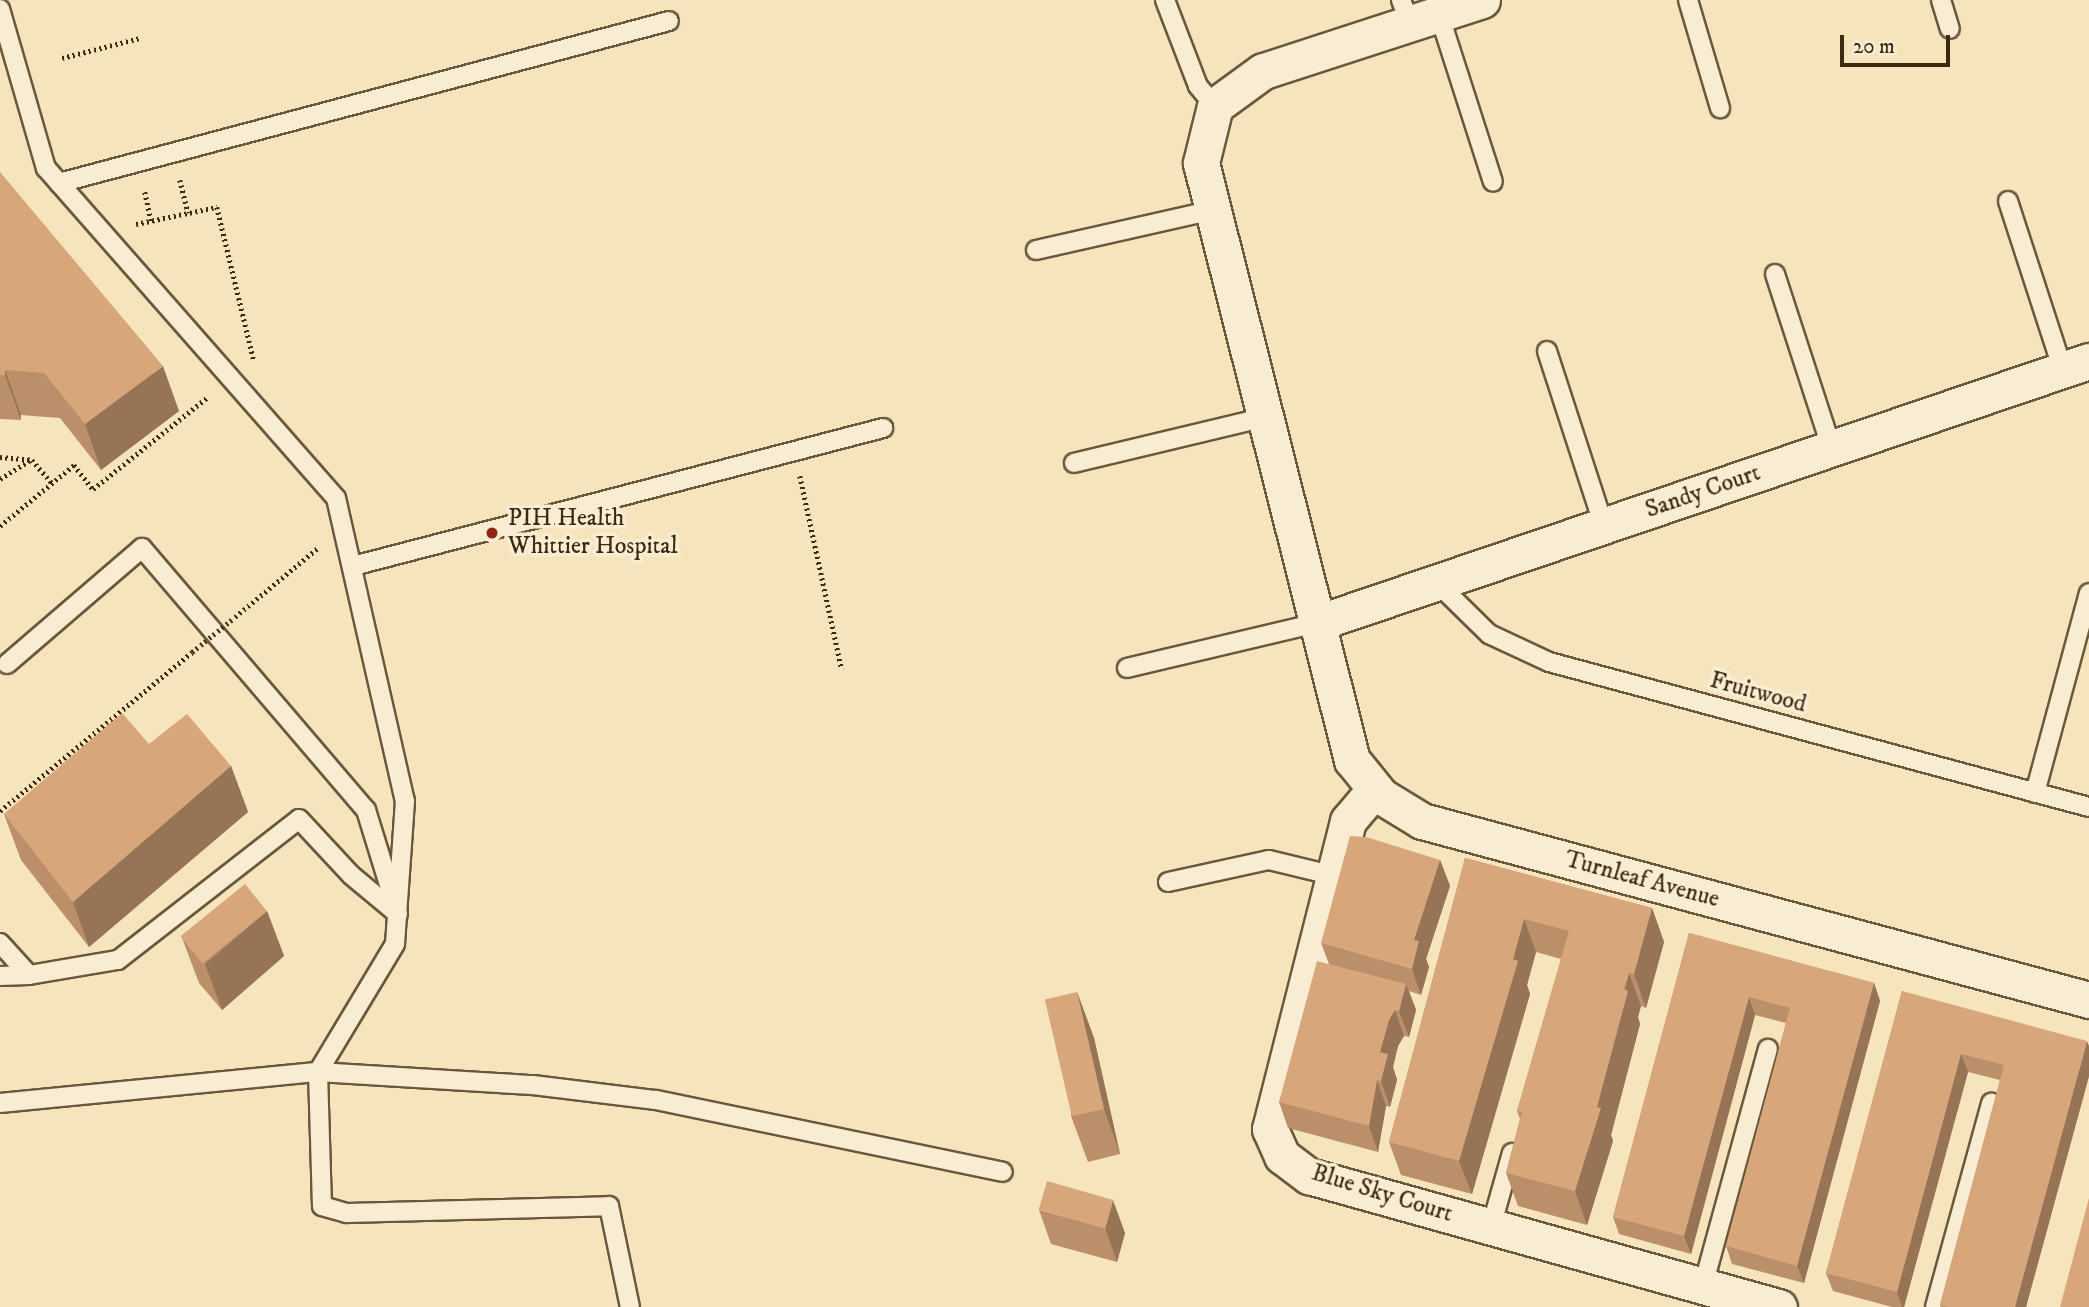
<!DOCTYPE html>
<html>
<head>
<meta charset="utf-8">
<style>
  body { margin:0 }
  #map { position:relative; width:2089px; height:1307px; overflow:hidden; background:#f5e4bc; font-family:"IM FELL DW Pica",serif }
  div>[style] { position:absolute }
  .path>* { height:4.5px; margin-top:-2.25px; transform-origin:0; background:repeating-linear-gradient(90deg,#3d2a12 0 2px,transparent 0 5.5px) }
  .roads { filter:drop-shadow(2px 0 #6b583c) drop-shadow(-2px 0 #6b583c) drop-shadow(0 2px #6b583c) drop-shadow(0 -2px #6b583c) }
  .service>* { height:18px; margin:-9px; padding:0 9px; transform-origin:9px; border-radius:9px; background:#f8edd3 }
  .minor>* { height:35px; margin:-17.5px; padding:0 17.5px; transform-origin:17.5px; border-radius:17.5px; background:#f8edd3 }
  .path-bridge>* { height:4.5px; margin-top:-2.25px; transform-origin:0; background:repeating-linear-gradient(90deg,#3d2a12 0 2px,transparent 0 5.5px) }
  .wall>* { inset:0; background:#ba8f6a }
  .shaded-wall>* { inset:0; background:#977456 }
  .building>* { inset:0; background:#d8a67b; transform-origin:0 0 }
  .dots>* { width:19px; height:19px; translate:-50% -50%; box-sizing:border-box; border:4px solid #f8edd3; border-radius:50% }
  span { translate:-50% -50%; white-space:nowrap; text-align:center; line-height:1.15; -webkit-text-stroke:7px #f8edd3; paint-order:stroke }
  .street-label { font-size:24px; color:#3d2a12 }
  .poi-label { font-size:24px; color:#3d2a12 }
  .left { translate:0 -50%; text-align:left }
  .scale { position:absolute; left:1840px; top:35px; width:110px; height:32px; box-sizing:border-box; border:4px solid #3d2a12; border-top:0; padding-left:9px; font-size:21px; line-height:24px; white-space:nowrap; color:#3d2a12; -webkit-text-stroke:5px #f8edd3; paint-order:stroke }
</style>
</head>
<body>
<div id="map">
  <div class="path">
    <div style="left:62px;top:58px;width:81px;rotate:-14.4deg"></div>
    <div style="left:180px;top:180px;width:34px;rotate:76deg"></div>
    <div style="left:145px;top:192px;width:30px;rotate:78deg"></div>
    <div style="left:136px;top:224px;width:83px;rotate:-11.9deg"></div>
    <div style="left:217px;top:207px;width:158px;rotate:76.5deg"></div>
    <div style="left:0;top:457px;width:32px;rotate:5deg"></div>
    <div style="left:32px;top:460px;width:30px;rotate:49deg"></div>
    <div style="left:800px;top:476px;width:198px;rotate:77.8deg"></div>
    <div style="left:0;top:479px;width:36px;rotate:-32deg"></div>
    <div style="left:0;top:526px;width:96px;rotate:-39.5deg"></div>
    <div style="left:74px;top:465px;width:31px;rotate:52deg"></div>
    <div style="left:93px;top:489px;width:147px;rotate:-38.7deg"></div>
    <div style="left:235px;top:617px;width:109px;rotate:-39.8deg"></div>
    <div style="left:0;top:811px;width:249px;rotate:-39.6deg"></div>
  </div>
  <div class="roads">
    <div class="service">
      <div style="left:1165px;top:0;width:92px;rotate:69deg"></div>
      <div style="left:1198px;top:86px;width:26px;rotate:50deg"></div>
      <div style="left:1401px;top:0;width:25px;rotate:69deg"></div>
      <div style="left:1688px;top:0;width:113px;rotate:73.5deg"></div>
      <div style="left:1941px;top:0;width:30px;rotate:73deg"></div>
      <div style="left:0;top:9px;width:166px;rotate:73.9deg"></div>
      <div style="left:46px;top:168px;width:439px;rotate:48.7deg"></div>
      <div style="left:336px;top:498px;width:311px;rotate:77.2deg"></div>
      <div style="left:405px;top:801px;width:143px;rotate:94deg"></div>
      <div style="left:395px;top:944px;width:149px;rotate:121deg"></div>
      <div style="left:318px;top:1072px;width:134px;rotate:88.3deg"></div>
      <div style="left:322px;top:1206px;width:26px;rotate:16deg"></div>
      <div style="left:347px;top:1213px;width:262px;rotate:-1.5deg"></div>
      <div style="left:609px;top:1206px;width:103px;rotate:78.3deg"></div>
      <div style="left:1439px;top:14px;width:176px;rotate:72.2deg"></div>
      <div style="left:59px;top:183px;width:631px;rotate:-14.87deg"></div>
      <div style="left:2008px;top:201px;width:178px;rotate:72deg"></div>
      <div style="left:1036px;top:250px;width:181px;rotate:-12.7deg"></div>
      <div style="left:1775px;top:274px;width:184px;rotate:72deg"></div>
      <div style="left:1547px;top:351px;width:184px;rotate:72deg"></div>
      <div style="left:1074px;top:463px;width:196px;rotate:-13.5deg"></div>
      <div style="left:353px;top:566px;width:548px;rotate:-14.59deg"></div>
      <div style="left:1437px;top:583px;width:73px;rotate:44.4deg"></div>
      <div style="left:1489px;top:634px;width:66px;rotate:25deg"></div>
      <div style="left:1549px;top:662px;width:559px;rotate:15.03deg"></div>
      <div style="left:7px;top:664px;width:178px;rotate:-40.7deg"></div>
      <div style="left:142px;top:548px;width:345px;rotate:49.5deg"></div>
      <div style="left:366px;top:810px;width:98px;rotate:72.9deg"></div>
      <div style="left:1127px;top:668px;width:195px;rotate:-13.3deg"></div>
      <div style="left:2035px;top:793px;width:207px;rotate:-74.9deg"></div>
      <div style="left:1168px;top:882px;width:103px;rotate:-12.3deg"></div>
      <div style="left:1269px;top:860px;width:68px;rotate:13.6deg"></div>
      <div style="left:0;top:943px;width:43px;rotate:47.8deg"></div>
      <div style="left:29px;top:975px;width:90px;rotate:-9.6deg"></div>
      <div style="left:118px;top:960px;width:229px;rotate:-37.9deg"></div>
      <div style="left:299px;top:819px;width:76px;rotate:47.1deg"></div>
      <div style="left:351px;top:875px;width:61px;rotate:39.7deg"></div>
      <div style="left:0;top:976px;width:29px;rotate:-2deg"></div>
      <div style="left:0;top:1103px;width:320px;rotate:-5.6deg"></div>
      <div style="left:318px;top:1072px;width:215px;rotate:3.5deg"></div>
      <div style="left:533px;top:1085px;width:124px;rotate:7deg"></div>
      <div style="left:656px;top:1100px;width:354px;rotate:11.7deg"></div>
      <div style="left:1491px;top:1227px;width:77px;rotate:-74.2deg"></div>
      <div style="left:1703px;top:1286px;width:246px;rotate:-74.7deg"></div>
      <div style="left:1935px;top:1307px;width:212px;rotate:-74.6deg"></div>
    </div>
    <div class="minor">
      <div style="left:1482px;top:0;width:230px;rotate:162deg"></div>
      <div style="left:1263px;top:71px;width:59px;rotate:143.9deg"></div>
      <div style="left:1215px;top:106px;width:59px;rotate:103.8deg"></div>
      <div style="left:1201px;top:163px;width:616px;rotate:75.81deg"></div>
      <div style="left:1352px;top:760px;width:46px;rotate:51.1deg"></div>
      <div style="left:1381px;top:796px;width:48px;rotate:31.4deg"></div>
      <div style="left:1422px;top:821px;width:691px;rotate:15.02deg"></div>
      <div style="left:1317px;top:623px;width:815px;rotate:-18.75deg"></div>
      <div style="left:1375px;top:789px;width:42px;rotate:130.2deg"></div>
      <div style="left:1348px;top:821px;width:318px;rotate:104.2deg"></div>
      <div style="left:1270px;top:1129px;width:30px;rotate:66deg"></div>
      <div style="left:1282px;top:1156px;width:34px;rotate:37deg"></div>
      <div style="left:1309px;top:1176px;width:488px;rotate:15.6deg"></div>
    </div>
  </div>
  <div class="path-bridge">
    <div style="left:192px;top:652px;width:55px;rotate:-39.1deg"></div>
  </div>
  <div class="wall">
    <div style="clip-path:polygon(0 172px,179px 411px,101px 470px,60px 418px,21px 415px,21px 420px,0 419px)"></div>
    <div style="clip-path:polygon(149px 744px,231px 766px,248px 812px,89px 947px,21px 860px,4px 814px)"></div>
    <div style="clip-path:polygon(1465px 858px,1652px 908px,1664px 942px,1646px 1008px,1641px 1006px,1638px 1017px,1640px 1024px,1611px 1135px,1613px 1141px,1587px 1225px,1518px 1206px,1506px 1173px,1520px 1119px,1517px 1111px,1561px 959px,1536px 952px,1527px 985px,1530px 994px,1472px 1194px,1401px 1175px,1389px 1142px)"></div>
    <div style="clip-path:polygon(1440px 860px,1450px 886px,1426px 959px,1429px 967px,1421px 995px,1409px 991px,1416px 1010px,1409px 1037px,1404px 1036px,1398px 1046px,1393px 1067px,1397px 1080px,1390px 1107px,1386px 1106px,1378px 1152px,1288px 1128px,1279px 1102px,1329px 964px,1321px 943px)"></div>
    <div style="clip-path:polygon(267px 911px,284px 956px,222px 1010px,199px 983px,182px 938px)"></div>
    <div style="clip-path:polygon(1689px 933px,1874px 983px,1880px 1001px,1804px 1283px,1732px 1264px,1726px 1246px,1786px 1023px,1755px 1015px,1691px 1254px,1619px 1234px,1613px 1217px)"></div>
    <div style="clip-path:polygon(1902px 991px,2089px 1076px,2026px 1307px,1941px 1307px,1940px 1305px,2000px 1080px,1968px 1072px,1904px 1307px,1892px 1307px,1833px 1291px,1826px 1273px)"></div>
    <div style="clip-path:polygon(1077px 992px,1094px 1038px,1120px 1154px,1088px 1162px,1071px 1116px)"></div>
    <div style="clip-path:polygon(1039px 1210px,1125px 1233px,1117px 1262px,1051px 1244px)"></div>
  </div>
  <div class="shaded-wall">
    <div style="clip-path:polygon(163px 366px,179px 411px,101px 470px,85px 424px)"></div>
    <div style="clip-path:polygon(5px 370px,21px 415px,21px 420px,5px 375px)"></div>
    <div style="clip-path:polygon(231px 766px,248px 812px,89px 947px,73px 902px)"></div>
    <div style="clip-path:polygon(1440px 860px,1450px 886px,1426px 959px,1429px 967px,1421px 995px,1412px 969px,1414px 940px)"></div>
    <div style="clip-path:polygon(1652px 908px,1664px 942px,1646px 1008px,1634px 974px)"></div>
    <div style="clip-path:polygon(267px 911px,284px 956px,222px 1010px,205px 964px)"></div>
    <div style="clip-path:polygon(1524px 919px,1536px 952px,1527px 985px,1530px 994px,1472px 1194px,1459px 1161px)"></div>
    <div style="clip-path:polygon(1629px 973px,1641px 1006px,1638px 1017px,1640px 1024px,1611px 1135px,1613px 1141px,1587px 1225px,1575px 1191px,1597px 1107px)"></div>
    <div style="clip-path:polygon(1874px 983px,1880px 1001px,1804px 1283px,1797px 1266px)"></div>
    <div style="clip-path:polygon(1406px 984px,1416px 1010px,1409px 1037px,1399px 1011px)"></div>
    <div style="clip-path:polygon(1077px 992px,1094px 1038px,1120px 1154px,1104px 1109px)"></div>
    <div style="clip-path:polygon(1749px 997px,1755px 1015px,1691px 1254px,1684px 1236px)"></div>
    <div style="clip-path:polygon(1395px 1010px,1404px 1036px,1398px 1046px,1393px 1067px,1397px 1080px,1390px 1107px,1381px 1081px,1380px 1052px,1389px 1020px)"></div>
    <div style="clip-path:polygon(2087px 1041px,2089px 1046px,2089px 1076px,2026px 1307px,2015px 1307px)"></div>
    <div style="clip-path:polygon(1961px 1054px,1968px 1072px,1904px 1307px,1902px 1307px,1897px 1292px)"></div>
    <div style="clip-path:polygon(1377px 1080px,1386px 1106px,1378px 1152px,1369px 1126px)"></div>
    <div style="clip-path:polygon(1113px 1200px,1125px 1233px,1117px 1262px,1105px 1228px)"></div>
  </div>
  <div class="building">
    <div style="clip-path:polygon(0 172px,163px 366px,85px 424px,44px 373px,5px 370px,5px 375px,0 375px)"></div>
    <div style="clip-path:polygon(122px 713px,149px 744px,187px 714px,231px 766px,73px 902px,4px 814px)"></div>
    <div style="clip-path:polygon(1350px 836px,1366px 837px,1440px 860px,1414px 940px,1419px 941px,1412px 969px,1321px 943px)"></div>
    <div style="clip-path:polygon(1465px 858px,1652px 908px,1634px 974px,1629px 973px,1624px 989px,1628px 991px,1597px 1107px,1601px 1108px,1575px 1191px,1506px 1173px,1522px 1112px,1517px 1111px,1569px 931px,1524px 919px,1513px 959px,1518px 961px,1459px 1161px,1389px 1142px)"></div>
    <div style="left:245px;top:884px;width:35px;height:83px;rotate:51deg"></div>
    <div style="clip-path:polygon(1689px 933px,1874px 983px,1797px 1266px,1726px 1246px,1790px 1008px,1749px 997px,1684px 1236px,1613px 1217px)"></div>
    <div style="clip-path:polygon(1317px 961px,1406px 984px,1399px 1011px,1395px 1010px,1389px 1020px,1380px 1052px,1388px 1054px,1381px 1081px,1377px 1080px,1369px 1126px,1279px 1102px)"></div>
    <div style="clip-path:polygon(1902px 991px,2087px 1041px,2015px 1307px,1948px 1307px,1940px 1305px,2004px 1065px,1961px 1054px,1897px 1292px,1826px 1273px)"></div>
    <div style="left:1077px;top:992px;width:120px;height:33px;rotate:77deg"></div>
    <div style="left:1047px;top:1181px;width:69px;height:30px;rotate:16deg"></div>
    <div style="clip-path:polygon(2089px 1198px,2089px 1307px,2060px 1307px)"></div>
  </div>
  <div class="dots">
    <div style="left:492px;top:533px;background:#8f2418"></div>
  </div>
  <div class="street-label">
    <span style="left:1703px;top:492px;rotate:-19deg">Sandy Court</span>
    <span style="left:1758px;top:693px;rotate:15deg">Fruitwood</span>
    <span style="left:1642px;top:880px;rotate:15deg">Turnleaf Avenue</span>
    <span style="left:1382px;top:1194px;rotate:17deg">Blue Sky Court</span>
  </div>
  <div class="poi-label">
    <span class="left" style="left:508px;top:533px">PIH Health<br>Whittier Hospital</span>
  </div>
  <div class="scale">20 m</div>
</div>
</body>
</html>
